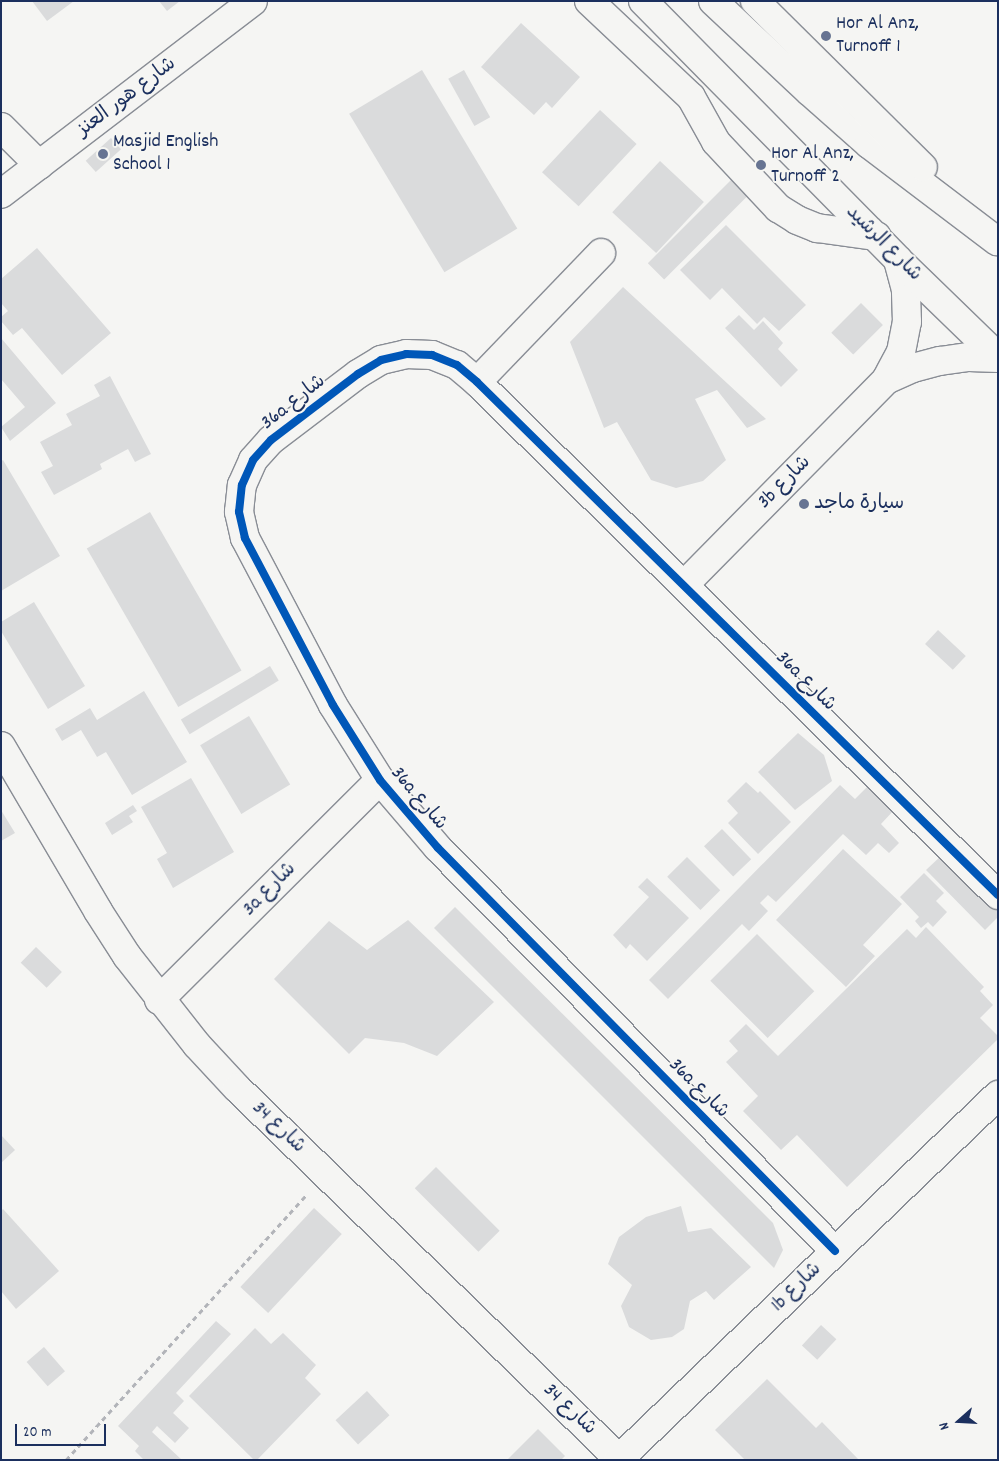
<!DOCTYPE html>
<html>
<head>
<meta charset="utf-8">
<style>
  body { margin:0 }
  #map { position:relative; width:999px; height:1461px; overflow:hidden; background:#f5f5f3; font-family:Dekko,"Playpen Sans Arabic",sans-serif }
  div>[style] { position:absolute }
  .building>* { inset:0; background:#dadbdc; transform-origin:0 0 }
  .path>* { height:3px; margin-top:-1.5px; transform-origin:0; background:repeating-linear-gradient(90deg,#b2b4b9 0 5px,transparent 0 9px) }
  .roads { filter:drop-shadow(1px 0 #898d95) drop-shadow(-1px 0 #898d95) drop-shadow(0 1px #898d95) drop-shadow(0 -1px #898d95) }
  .minor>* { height:28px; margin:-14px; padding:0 14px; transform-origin:14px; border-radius:14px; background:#f5f5f3 }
  .major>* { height:28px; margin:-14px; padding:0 14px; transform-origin:14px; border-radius:14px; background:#f5f5f3 }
  .cycleway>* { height:8px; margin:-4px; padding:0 4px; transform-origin:4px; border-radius:4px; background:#0057b8 }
  .dots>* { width:14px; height:14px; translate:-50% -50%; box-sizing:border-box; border:2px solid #f6f6f2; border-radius:50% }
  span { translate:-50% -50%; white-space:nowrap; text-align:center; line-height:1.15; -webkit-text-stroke:4px #f6f6f2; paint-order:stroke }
  .poi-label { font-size:20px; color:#1b2f5e }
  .left { translate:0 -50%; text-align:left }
  .street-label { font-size:20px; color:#1b2f5e }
  .frame { position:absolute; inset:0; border:2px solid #1b2f5e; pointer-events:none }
  .north { position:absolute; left:934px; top:1396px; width:50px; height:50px; -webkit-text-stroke:4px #f6f6f2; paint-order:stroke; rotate:251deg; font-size:14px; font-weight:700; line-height:20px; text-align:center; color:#1b2f5e }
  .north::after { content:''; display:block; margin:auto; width:18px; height:22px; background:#1b2f5e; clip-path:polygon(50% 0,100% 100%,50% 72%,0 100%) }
  .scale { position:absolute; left:15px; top:1424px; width:91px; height:22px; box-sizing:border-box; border:2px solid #1b2f5e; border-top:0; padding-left:6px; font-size:15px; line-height:18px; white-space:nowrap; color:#1b2f5e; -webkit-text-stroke:4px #f6f6f2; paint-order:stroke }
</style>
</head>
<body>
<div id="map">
  <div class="building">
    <div style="clip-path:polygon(32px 1px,74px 1px,47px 21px)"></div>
    <div style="clip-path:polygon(159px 1px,180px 1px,167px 11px)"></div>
    <div style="clip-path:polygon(521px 23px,580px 77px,552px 108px,546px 102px,534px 115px,481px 67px)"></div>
    <div style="left:422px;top:70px;width:185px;height:85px;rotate:59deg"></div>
    <div style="left:464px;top:70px;width:54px;height:18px;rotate:61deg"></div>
    <div style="left:600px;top:110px;width:50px;height:85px;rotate:43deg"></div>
    <div style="left:111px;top:138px;width:15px;height:34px;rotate:48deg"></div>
    <div style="left:660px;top:161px;width:60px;height:70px;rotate:43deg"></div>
    <div style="left:732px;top:179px;width:23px;height:119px;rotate:45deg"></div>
    <div style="clip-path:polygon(726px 225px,806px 305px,779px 331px,764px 317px,757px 324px,722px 288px,710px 300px,680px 270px)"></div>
    <div style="clip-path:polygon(37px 248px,111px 333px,62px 375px,22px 328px,13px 335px,1px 321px,1px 317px,8px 311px,1px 303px,1px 279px)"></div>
    <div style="clip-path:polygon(623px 287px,766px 419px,747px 428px,717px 390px,695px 399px,726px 460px,703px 481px,676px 488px,651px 480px,617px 422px,604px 428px,570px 342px)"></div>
    <div style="left:861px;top:303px;width:31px;height:42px;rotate:45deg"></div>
    <div style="clip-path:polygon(739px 315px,754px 330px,763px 321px,783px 343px,778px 349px,798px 370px,781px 387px,725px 328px)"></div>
    <div style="clip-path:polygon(1px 338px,56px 403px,10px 441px,1px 427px,25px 407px,1px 379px)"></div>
    <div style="clip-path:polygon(110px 376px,151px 454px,135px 462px,128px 449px,100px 464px,102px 469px,54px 495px,41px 472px,53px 466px,40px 442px,72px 425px,66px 414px,100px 396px,94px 385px)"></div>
    <div style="clip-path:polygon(3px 460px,60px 556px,1px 591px,1px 461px)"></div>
    <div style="left:150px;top:512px;width:183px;height:73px;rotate:60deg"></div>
    <div style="clip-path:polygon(34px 602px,85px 686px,48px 709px,1px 631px,1px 622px)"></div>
    <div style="left:938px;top:630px;width:38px;height:19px;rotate:43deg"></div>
    <div style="left:270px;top:666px;width:17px;height:104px;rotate:59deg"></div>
    <div style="clip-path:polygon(144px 691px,187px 762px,132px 795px,106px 752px,97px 757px,81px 730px,62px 741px,55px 729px,90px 708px,97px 720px)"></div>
    <div style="left:249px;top:716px;width:80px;height:57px;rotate:59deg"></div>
    <div style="clip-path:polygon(798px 733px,824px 755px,832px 781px,795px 810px,758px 772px)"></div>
    <div style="clip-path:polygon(191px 778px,234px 852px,173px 888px,157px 859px,167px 853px,141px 807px)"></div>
    <div style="clip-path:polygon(746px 782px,758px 793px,760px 791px,791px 822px,758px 854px,728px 823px,738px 813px,727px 801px)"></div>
    <div style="clip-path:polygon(870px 784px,895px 809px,881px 824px,899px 843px,889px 853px,878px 843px,866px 855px,843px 834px,776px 902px,768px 895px,760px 903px,768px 911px,749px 931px,742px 924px,668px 999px,649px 980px,840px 785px,855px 799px)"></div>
    <div style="clip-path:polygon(133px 805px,137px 811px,129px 816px,133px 822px,112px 835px,105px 823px)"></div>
    <div style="clip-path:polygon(1px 810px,15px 833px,1px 841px)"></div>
    <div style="left:722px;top:829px;width:42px;height:25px;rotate:46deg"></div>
    <div style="clip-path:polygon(843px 849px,902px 904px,863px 945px,875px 956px,846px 987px,776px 920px)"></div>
    <div style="clip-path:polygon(943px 854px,998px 909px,998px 917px,985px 930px,926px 870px)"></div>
    <div style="left:687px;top:857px;width:47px;height:28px;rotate:45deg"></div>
    <div style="clip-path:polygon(924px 873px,944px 893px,936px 901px,947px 912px,933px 927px,928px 922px,921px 928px,915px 921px,919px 917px,900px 897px)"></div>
    <div style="clip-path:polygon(647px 878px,689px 918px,647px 961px,630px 944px,626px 949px,613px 935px,649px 897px,638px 887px)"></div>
    <div style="clip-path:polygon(455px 907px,773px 1223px,783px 1250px,774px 1268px,434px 928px)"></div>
    <div style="clip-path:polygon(408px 920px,494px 1002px,437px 1056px,404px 1043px,365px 1038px,349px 1054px,274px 979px,329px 921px,367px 950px)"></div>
    <div style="clip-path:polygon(926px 927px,984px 987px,980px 991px,993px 1005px,980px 1018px,998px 1036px,998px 1039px,847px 1187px,797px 1135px,781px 1150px,743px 1111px,758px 1096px,726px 1062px,738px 1051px,729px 1041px,746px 1024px,778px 1056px,907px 929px,916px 938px)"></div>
    <div style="left:757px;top:934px;width:81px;height:66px;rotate:45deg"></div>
    <div style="left:36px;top:947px;width:36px;height:22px;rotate:44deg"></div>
    <div style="clip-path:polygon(1px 1135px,15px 1150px,1px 1163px)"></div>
    <div style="left:436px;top:1167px;width:90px;height:30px;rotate:45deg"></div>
    <div style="clip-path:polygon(681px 1206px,688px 1232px,711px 1228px,751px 1267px,714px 1300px,706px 1291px,690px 1301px,684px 1329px,672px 1337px,651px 1340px,629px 1327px,621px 1306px,632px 1285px,608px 1264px,619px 1237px,646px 1217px)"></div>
    <div style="left:314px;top:1208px;width:38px;height:108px;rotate:43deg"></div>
    <div style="clip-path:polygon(3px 1209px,59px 1271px,16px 1309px,1px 1291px,1px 1211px)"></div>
    <div style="clip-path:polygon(216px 1321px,231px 1334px,176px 1393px,184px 1401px,173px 1413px,189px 1428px,175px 1443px,157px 1426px,152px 1432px,182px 1460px,144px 1460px,135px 1451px,139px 1446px,118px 1426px)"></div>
    <div style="left:821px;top:1325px;width:21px;height:28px;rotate:43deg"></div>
    <div style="clip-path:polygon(255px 1328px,271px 1344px,283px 1333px,316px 1365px,305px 1378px,321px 1394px,257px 1460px,254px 1460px,189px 1396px)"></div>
    <div style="left:44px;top:1347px;width:32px;height:23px;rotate:49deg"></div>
    <div style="clip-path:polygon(767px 1379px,816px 1428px,822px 1422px,859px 1460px,745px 1460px,715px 1430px)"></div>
    <div style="left:367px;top:1391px;width:33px;height:43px;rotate:47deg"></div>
    <div style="clip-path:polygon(538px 1429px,565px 1456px,561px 1460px,507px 1460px)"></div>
  </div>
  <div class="path">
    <div style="left:66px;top:1460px;width:358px;rotate:-47.8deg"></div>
  </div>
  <div class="roads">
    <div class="minor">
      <div style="left:589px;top:1px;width:140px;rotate:43.3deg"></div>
      <div style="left:691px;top:97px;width:51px;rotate:60.9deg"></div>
      <div style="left:716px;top:142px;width:91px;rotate:46.8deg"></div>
      <div style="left:778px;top:208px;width:22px;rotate:32deg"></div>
      <div style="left:797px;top:220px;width:22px;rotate:22deg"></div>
      <div style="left:817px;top:228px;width:60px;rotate:7.7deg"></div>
      <div style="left:1px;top:127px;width:54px;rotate:45deg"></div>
      <div style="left:1px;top:194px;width:317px;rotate:-37.4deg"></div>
      <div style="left:886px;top:380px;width:30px;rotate:-24deg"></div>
      <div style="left:913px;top:368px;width:28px;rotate:-15deg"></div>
      <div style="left:940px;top:361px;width:29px;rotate:-8deg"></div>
      <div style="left:969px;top:357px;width:29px;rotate:2deg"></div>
      <div style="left:477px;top:382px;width:179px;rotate:-46.1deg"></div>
      <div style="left:684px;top:585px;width:288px;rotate:-45.4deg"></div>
      <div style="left:886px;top:380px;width:32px;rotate:-62deg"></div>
      <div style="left:901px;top:352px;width:31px;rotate:-79deg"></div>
      <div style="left:907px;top:322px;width:32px;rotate:-92deg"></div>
      <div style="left:906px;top:290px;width:31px;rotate:-105deg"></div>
      <div style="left:1px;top:746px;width:191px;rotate:59.5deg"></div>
      <div style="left:98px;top:911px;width:54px;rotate:57.2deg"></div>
      <div style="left:127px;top:956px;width:113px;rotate:51.8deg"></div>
      <div style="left:197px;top:1045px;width:59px;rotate:47.1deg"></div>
      <div style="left:237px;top:1088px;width:533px;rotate:44.16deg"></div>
      <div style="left:159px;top:1000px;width:312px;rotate:-44.9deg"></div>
      <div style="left:835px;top:1251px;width:566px;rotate:-134.57deg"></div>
      <div style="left:438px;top:848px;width:89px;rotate:-130.5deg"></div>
      <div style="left:380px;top:780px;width:89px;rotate:-122.1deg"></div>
      <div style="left:333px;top:705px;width:189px;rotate:-117.8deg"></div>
      <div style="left:245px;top:538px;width:27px;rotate:-103deg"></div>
      <div style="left:239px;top:512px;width:27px;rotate:-84deg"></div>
      <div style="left:242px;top:485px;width:27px;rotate:-66deg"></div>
      <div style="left:253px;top:460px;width:27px;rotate:-48deg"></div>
      <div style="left:271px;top:440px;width:109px;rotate:-37.2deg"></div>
      <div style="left:358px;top:374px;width:27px;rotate:-31deg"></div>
      <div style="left:381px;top:360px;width:26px;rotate:-13deg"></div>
      <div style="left:406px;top:354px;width:26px;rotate:2deg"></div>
      <div style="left:432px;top:355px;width:27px;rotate:22deg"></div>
      <div style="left:457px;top:365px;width:26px;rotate:40deg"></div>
      <div style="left:477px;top:382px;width:731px;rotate:44.56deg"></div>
      <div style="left:618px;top:1460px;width:527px;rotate:-43.85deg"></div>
    </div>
    <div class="major">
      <div style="left:643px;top:1px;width:363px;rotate:45.4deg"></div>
      <div style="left:898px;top:260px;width:139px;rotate:44.1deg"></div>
      <div style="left:713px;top:1px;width:132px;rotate:43.2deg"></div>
      <div style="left:809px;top:91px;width:80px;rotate:41.5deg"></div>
      <div style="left:869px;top:144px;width:161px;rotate:37.2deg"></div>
      <div style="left:755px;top:1px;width:236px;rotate:44.7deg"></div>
    </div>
  </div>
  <div class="cycleway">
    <div style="left:835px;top:1251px;width:566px;rotate:-134.57deg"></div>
    <div style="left:438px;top:848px;width:89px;rotate:-130.5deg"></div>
    <div style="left:380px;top:780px;width:89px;rotate:-122.1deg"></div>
    <div style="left:333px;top:705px;width:189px;rotate:-117.8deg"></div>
    <div style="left:245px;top:538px;width:27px;rotate:-103deg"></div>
    <div style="left:239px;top:512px;width:27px;rotate:-84deg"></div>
    <div style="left:242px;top:485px;width:27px;rotate:-66deg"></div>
    <div style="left:253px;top:460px;width:27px;rotate:-48deg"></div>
    <div style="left:271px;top:440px;width:109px;rotate:-37.2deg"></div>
    <div style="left:358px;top:374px;width:27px;rotate:-31deg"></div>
    <div style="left:381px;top:360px;width:26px;rotate:-13deg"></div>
    <div style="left:406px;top:354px;width:26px;rotate:2deg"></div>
    <div style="left:432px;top:355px;width:27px;rotate:22deg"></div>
    <div style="left:457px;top:365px;width:26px;rotate:40deg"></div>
    <div style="left:477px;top:382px;width:731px;rotate:44.56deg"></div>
  </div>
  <div class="dots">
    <div style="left:826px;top:36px;background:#677492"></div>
    <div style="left:103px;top:154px;background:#677492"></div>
    <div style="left:761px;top:165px;background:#677492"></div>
    <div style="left:804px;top:504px;background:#677492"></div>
  </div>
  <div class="poi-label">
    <span class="left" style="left:836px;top:36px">Hor Al Anz,<br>Turnoff 1</span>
    <span class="left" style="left:113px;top:154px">Masjid English<br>School 1</span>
    <span class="left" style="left:771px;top:166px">Hor Al Anz,<br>Turnoff 2</span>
    <span class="left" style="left:814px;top:504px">سيارة ماجد</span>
  </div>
  <div class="street-label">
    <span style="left:127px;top:98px;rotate:-37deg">شارع هور العنز</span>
    <span style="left:883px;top:244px;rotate:45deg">شارع الرشيد</span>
    <span style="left:294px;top:403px;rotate:-38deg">36a شارع</span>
    <span style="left:785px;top:483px;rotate:-45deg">3b شارع</span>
    <span style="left:805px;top:682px;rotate:45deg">36a شارع</span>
    <span style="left:418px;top:799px;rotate:50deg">36a شارع</span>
    <span style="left:270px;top:890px;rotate:-45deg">3a شارع</span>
    <span style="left:698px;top:1089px;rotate:45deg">36a شارع</span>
    <span style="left:278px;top:1128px;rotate:44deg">شارع 34</span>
    <span style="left:797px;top:1288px;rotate:-44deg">1b شارع</span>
    <span style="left:569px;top:1410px;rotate:44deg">شارع 34</span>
  </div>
  <div class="frame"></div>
  <div class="north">N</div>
  <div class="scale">20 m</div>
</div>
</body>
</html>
